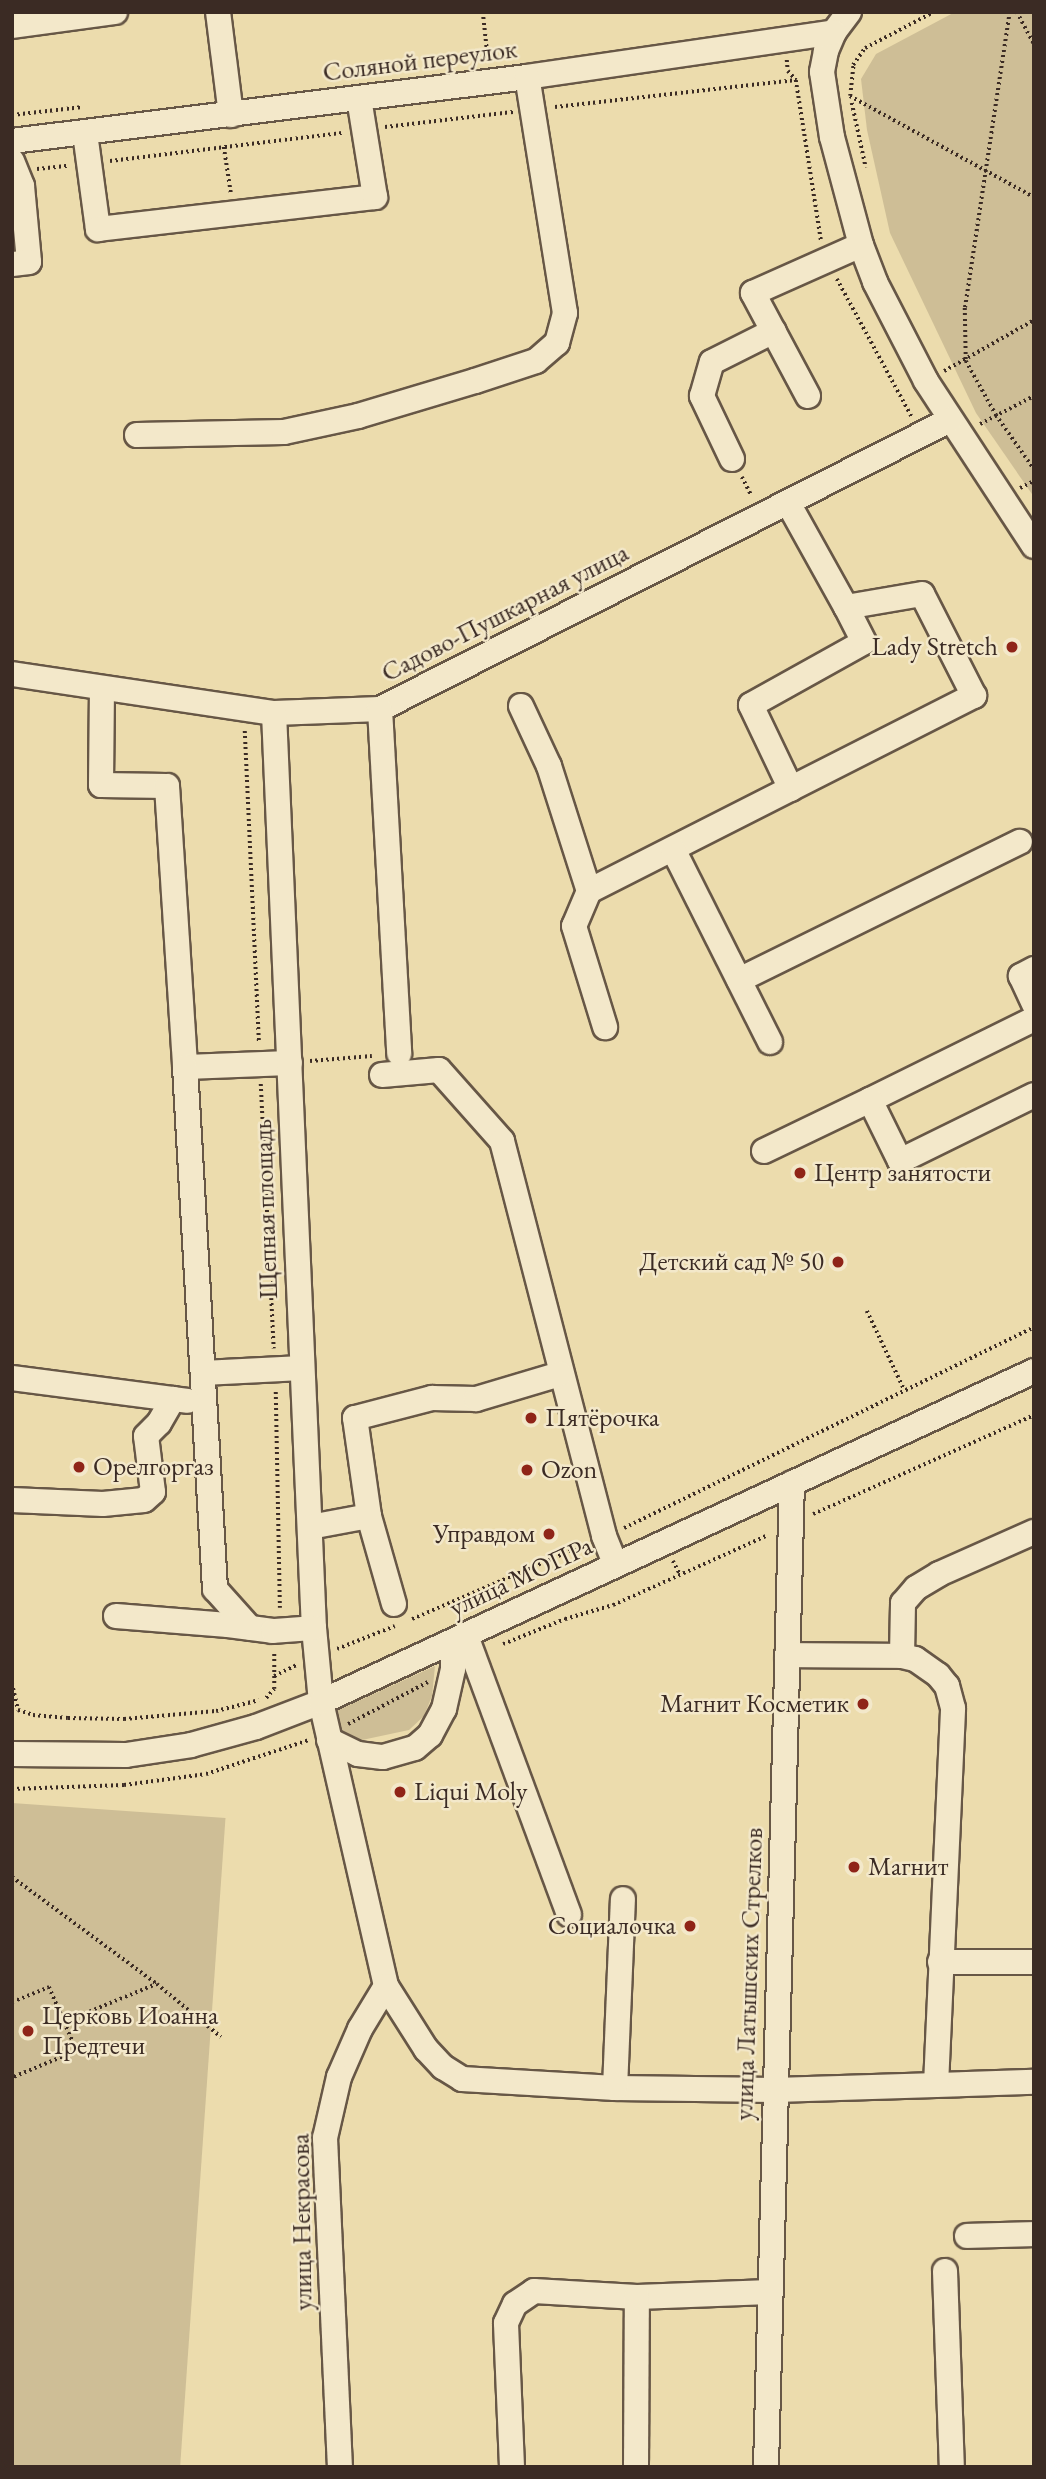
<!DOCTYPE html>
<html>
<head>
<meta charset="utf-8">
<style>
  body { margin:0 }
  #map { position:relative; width:1046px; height:2479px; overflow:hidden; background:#ecdcad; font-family:"EB Garamond",serif }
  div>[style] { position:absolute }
  .green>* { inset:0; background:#cebe96; transform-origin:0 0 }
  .path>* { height:3.5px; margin-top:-1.75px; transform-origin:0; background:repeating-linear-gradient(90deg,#3b2b24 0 2px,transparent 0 5.5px) }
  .roads { filter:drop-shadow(2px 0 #675746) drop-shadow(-2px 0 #675746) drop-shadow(0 2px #675746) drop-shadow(0 -2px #675746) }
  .minor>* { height:24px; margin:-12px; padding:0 12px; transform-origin:12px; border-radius:12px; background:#f3e8ca }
  .dots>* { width:19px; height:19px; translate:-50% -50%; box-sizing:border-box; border:4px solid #f3e8ca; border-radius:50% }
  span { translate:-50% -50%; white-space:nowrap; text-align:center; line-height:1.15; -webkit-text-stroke:5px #f3e8ca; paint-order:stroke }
  .street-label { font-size:26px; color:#3b2b24 }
  .poi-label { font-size:26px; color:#3b2b24 }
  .right { translate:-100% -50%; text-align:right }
  .left { translate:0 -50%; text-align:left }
  .frame { position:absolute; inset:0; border:14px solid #3b2b24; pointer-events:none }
</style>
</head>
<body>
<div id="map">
  <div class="green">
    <div style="clip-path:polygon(955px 12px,1034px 12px,1034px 497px,976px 413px,890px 233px,867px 130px,861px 79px,876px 54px)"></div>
    <div style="clip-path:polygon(435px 1666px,432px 1696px,424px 1716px,409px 1730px,362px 1740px,339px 1734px,334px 1712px)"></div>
    <div style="left:12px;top:1803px;width:214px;height:664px;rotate:4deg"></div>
  </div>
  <div class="path">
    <div style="left:483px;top:12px;width:47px;rotate:83.9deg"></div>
    <div style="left:1010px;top:12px;width:299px;rotate:98.6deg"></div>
    <div style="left:965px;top:308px;width:53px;rotate:88.9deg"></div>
    <div style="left:966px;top:361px;width:62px;rotate:60.9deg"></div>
    <div style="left:996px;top:415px;width:66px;rotate:54.9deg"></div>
    <div style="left:1017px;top:12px;width:36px;rotate:62deg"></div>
    <div style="left:787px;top:60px;width:11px;rotate:85deg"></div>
    <div style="left:788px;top:71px;width:12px;rotate:48deg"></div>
    <div style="left:796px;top:80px;width:162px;rotate:81.1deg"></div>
    <div style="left:850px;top:96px;width:31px;rotate:-84deg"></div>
    <div style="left:853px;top:65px;width:21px;rotate:-55deg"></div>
    <div style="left:865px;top:48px;width:78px;rotate:-27.6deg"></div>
    <div style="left:850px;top:96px;width:210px;rotate:28.8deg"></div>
    <div style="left:852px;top:103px;width:66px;rotate:77.8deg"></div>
    <div style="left:555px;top:107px;width:243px;rotate:-6.4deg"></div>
    <div style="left:12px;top:115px;width:71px;rotate:-6.4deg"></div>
    <div style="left:385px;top:127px;width:129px;rotate:-6.7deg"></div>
    <div style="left:224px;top:147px;width:47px;rotate:81.3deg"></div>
    <div style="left:110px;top:161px;width:234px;rotate:-6.9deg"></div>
    <div style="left:37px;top:169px;width:31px;rotate:-6deg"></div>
    <div style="left:837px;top:279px;width:157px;rotate:61.5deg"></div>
    <div style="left:944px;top:371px;width:103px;rotate:-29.5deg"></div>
    <div style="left:980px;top:424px;width:61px;rotate:-27.4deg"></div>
    <div style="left:742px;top:477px;width:20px;rotate:63deg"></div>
    <div style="left:1020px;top:488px;width:16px;rotate:-27deg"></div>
    <div style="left:245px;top:731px;width:311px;rotate:87.4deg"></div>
    <div style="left:310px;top:1061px;width:62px;rotate:-4.6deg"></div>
    <div style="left:261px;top:1084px;width:265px;rotate:87.2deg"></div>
    <div style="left:867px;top:1311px;width:86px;rotate:64.6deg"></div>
    <div style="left:276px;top:1392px;width:216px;rotate:88.9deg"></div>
    <div style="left:813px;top:1514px;width:242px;rotate:-24.1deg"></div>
    <div style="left:624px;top:1528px;width:457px;rotate:-26.1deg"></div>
    <div style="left:673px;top:1561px;width:15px;rotate:62deg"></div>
    <div style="left:412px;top:1619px;width:187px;rotate:-23.3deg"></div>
    <div style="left:503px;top:1644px;width:67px;rotate:-22deg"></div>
    <div style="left:565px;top:1619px;width:50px;rotate:-16.3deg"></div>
    <div style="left:613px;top:1605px;width:170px;rotate:-24.3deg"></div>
    <div style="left:337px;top:1649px;width:62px;rotate:-21.6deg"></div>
    <div style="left:274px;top:1676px;width:25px;rotate:-26deg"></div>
    <div style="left:12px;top:1683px;width:28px;rotate:77deg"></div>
    <div style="left:18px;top:1710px;width:16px;rotate:18deg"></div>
    <div style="left:33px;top:1715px;width:35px;rotate:5deg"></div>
    <div style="left:68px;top:1718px;width:56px;rotate:1deg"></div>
    <div style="left:124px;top:1719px;width:92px;rotate:-5deg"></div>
    <div style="left:216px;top:1711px;width:44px;rotate:-14.3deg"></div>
    <div style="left:266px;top:1698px;width:12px;rotate:-48deg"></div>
    <div style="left:274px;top:1689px;width:36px;rotate:-90deg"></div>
    <div style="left:348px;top:1724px;width:90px;rotate:-27.7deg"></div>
    <div style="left:12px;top:1789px;width:112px;rotate:-2deg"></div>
    <div style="left:124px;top:1785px;width:83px;rotate:-7.6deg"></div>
    <div style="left:206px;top:1774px;width:108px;rotate:-18.3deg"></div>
    <div style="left:12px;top:1877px;width:180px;rotate:36.4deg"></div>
    <div style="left:157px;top:1984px;width:83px;rotate:39.6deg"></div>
    <div style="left:12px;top:2002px;width:40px;rotate:-22deg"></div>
    <div style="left:49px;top:1987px;width:70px;rotate:66.4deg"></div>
    <div style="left:77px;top:2051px;width:70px;rotate:157.4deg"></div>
    <div style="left:64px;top:2022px;width:100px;rotate:-22.4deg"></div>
  </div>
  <div class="roads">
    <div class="minor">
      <div style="left:218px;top:12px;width:104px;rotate:82.8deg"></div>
      <div style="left:849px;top:12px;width:25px;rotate:127deg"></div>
      <div style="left:834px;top:32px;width:21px;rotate:113deg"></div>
      <div style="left:826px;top:51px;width:21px;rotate:101deg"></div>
      <div style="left:822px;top:72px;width:66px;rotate:81.3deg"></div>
      <div style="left:832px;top:137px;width:112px;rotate:75deg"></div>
      <div style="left:861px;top:245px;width:40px;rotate:69deg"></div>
      <div style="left:875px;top:282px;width:111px;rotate:62.7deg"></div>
      <div style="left:926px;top:381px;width:197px;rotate:56.8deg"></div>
      <div style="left:12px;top:26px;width:104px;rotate:-7.7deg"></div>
      <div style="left:85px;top:133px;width:97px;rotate:82.3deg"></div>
      <div style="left:98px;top:229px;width:279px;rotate:-6.6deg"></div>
      <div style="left:375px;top:197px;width:100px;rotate:-99.2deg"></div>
      <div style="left:12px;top:141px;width:519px;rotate:-7.08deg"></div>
      <div style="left:527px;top:77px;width:310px;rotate:-8.3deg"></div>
      <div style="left:12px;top:161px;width:27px;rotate:68deg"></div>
      <div style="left:22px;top:186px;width:76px;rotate:84.7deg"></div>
      <div style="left:29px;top:262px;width:17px;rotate:173deg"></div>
      <div style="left:808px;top:396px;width:117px;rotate:-118.1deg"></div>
      <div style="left:753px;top:293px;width:118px;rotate:-24deg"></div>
      <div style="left:137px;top:435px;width:147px;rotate:-1.2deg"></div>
      <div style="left:284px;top:432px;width:76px;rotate:-12.2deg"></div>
      <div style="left:358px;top:416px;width:122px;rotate:-16.7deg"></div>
      <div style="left:475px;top:381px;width:64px;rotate:-18.2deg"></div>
      <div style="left:536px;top:361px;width:28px;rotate:-41deg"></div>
      <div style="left:557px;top:343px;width:31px;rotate:-75deg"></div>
      <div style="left:565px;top:313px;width:239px;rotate:-99.1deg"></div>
      <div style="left:732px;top:459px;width:70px;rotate:-115.5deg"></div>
      <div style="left:702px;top:396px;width:35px;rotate:-74deg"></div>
      <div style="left:712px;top:362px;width:69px;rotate:-26.6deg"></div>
      <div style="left:12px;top:674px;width:265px;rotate:8.5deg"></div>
      <div style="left:274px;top:713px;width:106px;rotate:-2.2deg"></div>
      <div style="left:380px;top:709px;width:639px;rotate:-26.89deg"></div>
      <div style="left:102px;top:688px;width:97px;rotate:90.6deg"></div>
      <div style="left:101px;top:785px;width:66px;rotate:0.9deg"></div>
      <div style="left:167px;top:786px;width:282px;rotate:86.3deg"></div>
      <div style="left:185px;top:1067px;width:105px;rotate:-2.2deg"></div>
      <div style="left:521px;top:706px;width:66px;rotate:65deg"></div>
      <div style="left:549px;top:766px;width:131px;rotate:72.3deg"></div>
      <div style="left:589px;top:891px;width:432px;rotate:-26.9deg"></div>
      <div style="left:974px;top:696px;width:114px;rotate:-117deg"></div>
      <div style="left:922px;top:594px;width:77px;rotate:170.3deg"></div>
      <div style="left:846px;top:607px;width:119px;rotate:-119.1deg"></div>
      <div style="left:380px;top:709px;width:345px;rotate:86.8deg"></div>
      <div style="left:274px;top:713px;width:916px;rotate:87.5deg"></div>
      <div style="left:314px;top:1628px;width:74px;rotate:84.6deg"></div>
      <div style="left:321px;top:1702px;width:291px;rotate:77.1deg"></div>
      <div style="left:386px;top:1986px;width:50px;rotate:121.2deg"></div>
      <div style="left:360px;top:2029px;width:52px;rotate:113.6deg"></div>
      <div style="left:339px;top:2077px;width:63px;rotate:102.9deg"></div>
      <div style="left:325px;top:2138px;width:329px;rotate:87.4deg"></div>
      <div style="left:791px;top:789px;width:93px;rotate:-115.5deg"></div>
      <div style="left:751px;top:705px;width:129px;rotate:-29.1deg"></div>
      <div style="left:864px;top:642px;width:39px;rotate:-117deg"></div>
      <div style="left:673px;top:849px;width:216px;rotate:63.3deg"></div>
      <div style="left:589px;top:891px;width:38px;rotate:113deg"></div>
      <div style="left:574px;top:926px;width:106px;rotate:72.9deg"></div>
      <div style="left:1034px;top:969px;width:15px;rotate:152deg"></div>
      <div style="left:1021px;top:976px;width:31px;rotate:65deg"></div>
      <div style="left:739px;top:980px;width:313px;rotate:-26.2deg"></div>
      <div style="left:1034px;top:1019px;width:183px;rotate:153.7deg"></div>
      <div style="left:870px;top:1100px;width:68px;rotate:63.8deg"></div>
      <div style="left:900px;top:1161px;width:149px;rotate:-26.2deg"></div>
      <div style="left:185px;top:1067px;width:523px;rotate:86.71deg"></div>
      <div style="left:215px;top:1589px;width:52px;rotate:48.1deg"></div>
      <div style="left:382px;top:1075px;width:57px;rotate:-5deg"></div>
      <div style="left:439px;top:1070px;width:95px;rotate:48.4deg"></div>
      <div style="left:502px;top:1141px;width:408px;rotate:75.5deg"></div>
      <div style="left:604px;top:1536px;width:31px;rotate:68deg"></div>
      <div style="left:764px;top:1151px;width:118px;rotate:-25.7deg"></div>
      <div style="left:203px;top:1373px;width:99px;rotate:-2.9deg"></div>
      <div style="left:12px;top:1378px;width:177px;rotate:7.4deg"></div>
      <div style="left:12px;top:1500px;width:91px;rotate:2.5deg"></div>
      <div style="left:103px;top:1504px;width:41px;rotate:-5.6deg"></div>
      <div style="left:144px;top:1500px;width:12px;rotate:-42deg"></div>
      <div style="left:153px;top:1492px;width:56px;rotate:-97.1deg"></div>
      <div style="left:146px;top:1436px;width:18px;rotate:-45deg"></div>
      <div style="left:159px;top:1423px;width:28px;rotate:-60deg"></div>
      <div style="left:310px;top:1527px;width:60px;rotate:-10.6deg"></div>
      <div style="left:394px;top:1604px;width:91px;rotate:-105.9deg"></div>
      <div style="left:369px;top:1516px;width:99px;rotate:-98.1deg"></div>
      <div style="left:355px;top:1418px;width:80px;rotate:-14.6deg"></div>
      <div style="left:432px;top:1398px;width:44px;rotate:1.3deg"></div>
      <div style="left:476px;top:1399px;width:88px;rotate:-16.6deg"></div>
      <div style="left:116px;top:1616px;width:112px;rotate:4.6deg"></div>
      <div style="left:228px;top:1625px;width:45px;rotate:7.6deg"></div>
      <div style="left:273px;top:1631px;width:41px;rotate:-4.2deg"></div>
      <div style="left:466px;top:1636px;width:297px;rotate:69.7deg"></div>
      <div style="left:787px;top:1655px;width:115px;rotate:0.5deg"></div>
      <div style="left:329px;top:1740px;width:32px;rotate:26deg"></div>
      <div style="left:358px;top:1754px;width:25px;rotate:7deg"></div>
      <div style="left:383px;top:1757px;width:33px;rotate:-16deg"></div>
      <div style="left:415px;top:1748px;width:20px;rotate:-41deg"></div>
      <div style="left:430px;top:1735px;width:30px;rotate:-62deg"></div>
      <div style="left:444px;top:1709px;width:41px;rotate:-77.3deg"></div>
      <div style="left:453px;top:1669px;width:27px;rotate:-90deg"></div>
      <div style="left:12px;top:1754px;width:114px;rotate:0.5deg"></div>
      <div style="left:126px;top:1755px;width:66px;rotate:-8.7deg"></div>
      <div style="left:191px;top:1745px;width:67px;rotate:-15.5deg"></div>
      <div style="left:256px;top:1727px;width:70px;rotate:-21deg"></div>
      <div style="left:321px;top:1702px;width:786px;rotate:-24.9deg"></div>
      <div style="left:940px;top:1962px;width:94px"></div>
      <div style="left:386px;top:1986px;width:75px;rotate:57.6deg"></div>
      <div style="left:426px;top:2049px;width:25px;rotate:47deg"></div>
      <div style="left:443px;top:2067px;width:22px;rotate:32deg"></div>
      <div style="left:462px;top:2079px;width:153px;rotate:3.4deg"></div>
      <div style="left:615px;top:2088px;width:160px;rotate:0.7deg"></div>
      <div style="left:775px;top:2090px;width:259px;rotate:-1.8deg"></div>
      <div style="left:936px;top:2085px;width:377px;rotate:-87.4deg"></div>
      <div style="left:953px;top:1708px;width:23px;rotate:-105deg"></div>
      <div style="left:947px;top:1686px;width:14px;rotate:-129deg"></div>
      <div style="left:938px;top:1675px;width:28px;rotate:-145deg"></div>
      <div style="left:915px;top:1659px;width:13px;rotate:-167deg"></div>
      <div style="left:902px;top:1656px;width:53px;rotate:-88.9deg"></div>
      <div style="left:903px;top:1603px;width:20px;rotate:-49deg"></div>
      <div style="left:916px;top:1588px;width:27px;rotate:-31deg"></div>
      <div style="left:939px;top:1574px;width:104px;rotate:-23.9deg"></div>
      <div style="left:615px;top:2088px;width:189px;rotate:-87.6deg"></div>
      <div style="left:967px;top:2236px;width:67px;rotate:-1.7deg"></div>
      <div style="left:945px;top:2271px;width:196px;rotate:88deg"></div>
      <div style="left:512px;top:2467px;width:144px;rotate:-92.4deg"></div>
      <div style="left:506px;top:2323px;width:21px;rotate:-65deg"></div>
      <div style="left:515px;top:2304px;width:23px;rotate:-34deg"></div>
      <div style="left:534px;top:2291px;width:103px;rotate:3.3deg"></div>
      <div style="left:637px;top:2297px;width:133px;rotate:-2.2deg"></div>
      <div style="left:636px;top:2467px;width:170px;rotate:-89.7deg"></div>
      <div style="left:766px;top:2467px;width:984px;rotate:-88.49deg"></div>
    </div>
  </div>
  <div class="dots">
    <div style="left:1012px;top:647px;background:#8f2418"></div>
    <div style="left:800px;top:1173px;background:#8f2418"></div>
    <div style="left:838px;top:1262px;background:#8f2418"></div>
    <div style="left:531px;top:1418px;background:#8f2418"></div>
    <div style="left:79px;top:1467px;background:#8f2418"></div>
    <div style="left:527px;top:1470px;background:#8f2418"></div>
    <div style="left:549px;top:1534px;background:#8f2418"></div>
    <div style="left:863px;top:1704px;background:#8f2418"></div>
    <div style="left:400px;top:1792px;background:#8f2418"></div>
    <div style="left:854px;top:1867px;background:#8f2418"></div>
    <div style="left:690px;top:1926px;background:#8f2418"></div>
    <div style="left:28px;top:2031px;background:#8f2418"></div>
  </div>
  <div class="street-label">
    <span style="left:420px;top:61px;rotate:-7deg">Соляной переулок</span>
    <span style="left:505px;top:613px;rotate:-27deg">Садово-Пушкарная улица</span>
    <span style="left:266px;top:1209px;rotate:-92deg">Щепная площадь</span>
    <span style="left:521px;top:1577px;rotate:-25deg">улица МОПРа</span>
    <span style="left:749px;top:1974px;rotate:-88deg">улица Латышских Стрелков</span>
    <span style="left:302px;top:2222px;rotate:-91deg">улица Некрасова</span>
  </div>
  <div class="poi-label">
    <span class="right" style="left:998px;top:647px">Lady Stretch</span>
    <span class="left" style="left:814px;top:1173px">Центр занятости</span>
    <span class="right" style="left:824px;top:1262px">Детский сад № 50</span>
    <span class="left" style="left:545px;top:1418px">Пятёрочка</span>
    <span class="left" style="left:93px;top:1467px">Орелгоргаз</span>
    <span class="left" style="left:541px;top:1470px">Ozon</span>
    <span class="right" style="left:535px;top:1534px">Управдом</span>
    <span class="right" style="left:849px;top:1704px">Магнит Косметик</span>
    <span class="left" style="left:414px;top:1792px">Liqui Moly</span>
    <span class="left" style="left:868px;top:1867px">Магнит</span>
    <span class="right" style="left:676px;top:1926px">Социалочка</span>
    <span class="left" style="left:42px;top:2031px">Церковь Иоанна<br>Предтечи</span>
  </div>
  <div class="frame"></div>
</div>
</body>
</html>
